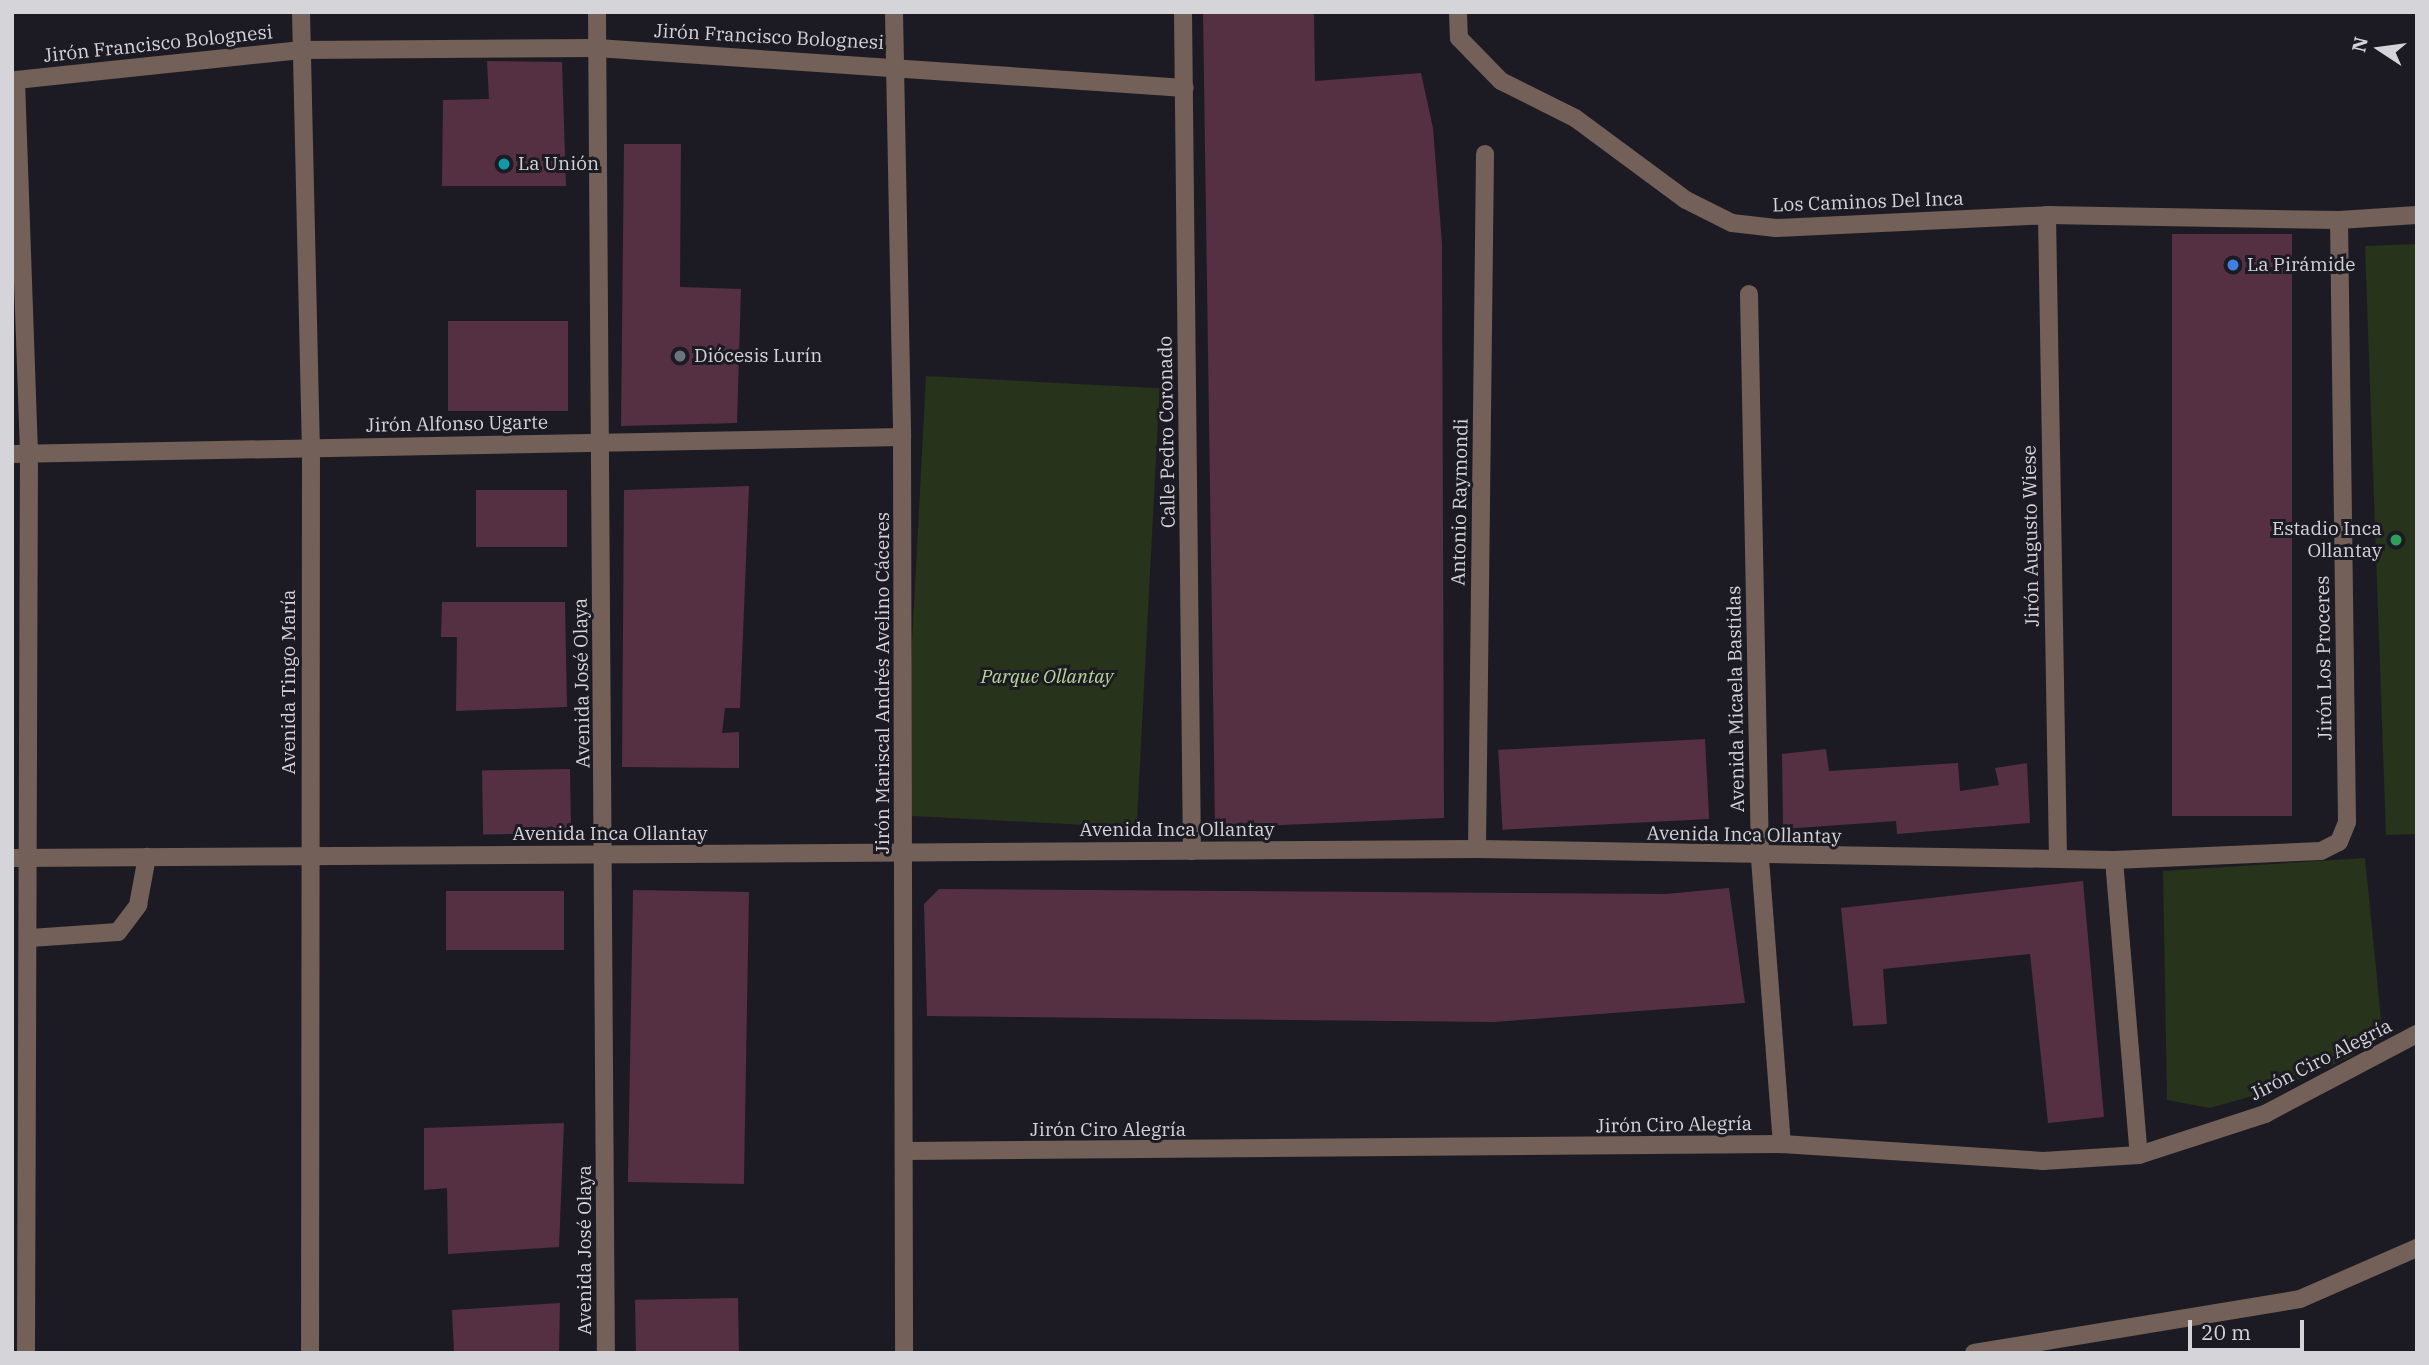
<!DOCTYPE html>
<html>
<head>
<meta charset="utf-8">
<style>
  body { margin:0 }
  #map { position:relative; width:2429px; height:1365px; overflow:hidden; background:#1c1b23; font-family:"IBM Plex Serif",serif }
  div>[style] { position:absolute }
  .green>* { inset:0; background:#27331a; transform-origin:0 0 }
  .building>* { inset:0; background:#552f42; transform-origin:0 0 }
  .minor>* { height:18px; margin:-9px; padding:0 9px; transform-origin:9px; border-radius:9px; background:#736058 }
  .dots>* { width:19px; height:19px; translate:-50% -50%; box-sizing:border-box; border:4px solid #1c1b23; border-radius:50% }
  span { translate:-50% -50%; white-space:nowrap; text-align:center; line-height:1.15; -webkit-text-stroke:6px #1c1b23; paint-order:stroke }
  .street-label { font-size:19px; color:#d4d4d9 }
  .poi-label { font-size:19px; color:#d4d4d9 }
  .left { translate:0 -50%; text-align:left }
  .right { translate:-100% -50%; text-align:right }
  .park-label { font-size:19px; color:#b9d998; font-style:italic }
  .frame { position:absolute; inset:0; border:14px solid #d4d4d9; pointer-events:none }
  .north { position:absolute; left:2345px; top:14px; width:70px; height:70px; -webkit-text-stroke:5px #1c1b23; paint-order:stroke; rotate:283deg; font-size:19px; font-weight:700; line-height:28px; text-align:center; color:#d4d4d9 }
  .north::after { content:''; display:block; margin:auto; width:24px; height:32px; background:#d4d4d9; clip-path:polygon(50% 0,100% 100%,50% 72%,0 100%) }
  .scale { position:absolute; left:2188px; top:1320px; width:116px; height:32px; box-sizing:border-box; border:4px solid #d4d4d9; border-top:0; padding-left:9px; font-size:21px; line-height:24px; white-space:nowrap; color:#d4d4d9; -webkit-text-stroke:5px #1c1b23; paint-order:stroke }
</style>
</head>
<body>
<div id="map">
  <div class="green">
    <div style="clip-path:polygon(2417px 244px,2417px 834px,2386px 835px,2365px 246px)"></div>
    <div style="left:926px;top:376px;width:234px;height:440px;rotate:3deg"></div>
    <div style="clip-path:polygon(2365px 858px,2382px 1029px,2352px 1056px,2277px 1089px,2210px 1108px,2167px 1100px,2163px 871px)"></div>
  </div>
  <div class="building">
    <div style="clip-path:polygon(1203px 12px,1314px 12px,1315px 81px,1421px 73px,1433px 128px,1442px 244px,1444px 818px,1215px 828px)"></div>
    <div style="clip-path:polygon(487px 61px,562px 62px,566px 186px,442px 186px,443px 100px,489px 99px)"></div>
    <div style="clip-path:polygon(624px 144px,681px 144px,680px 287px,741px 289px,737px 423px,621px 426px)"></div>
    <div style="left:2172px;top:234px;width:120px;height:582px"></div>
    <div style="left:568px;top:321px;width:90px;height:120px;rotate:90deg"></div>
    <div style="clip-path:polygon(749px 486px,740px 708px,725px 708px,722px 733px,739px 732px,739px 768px,622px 767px,624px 490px)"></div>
    <div style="left:567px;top:490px;width:57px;height:91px;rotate:90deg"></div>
    <div style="clip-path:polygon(442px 602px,565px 602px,567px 707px,456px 711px,457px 637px,441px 637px)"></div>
    <div style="left:1705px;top:739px;width:80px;height:207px;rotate:87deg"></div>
    <div style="clip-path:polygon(1826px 749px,1829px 771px,1958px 763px,1960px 791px,1999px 785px,1995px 768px,2027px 763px,2030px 823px,1897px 834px,1896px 821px,1783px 829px,1782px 754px)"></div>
    <div style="left:570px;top:769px;width:64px;height:88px;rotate:89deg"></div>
    <div style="clip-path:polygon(2083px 881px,2104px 1117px,2048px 1123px,2030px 954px,1883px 969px,1887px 1024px,1853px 1026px,1841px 908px)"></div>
    <div style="clip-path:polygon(1729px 888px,1745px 1003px,1494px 1022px,927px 1016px,924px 904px,939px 889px,1666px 894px)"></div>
    <div style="left:564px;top:891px;width:59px;height:118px;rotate:90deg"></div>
    <div style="left:749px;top:892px;width:292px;height:116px;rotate:91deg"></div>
    <div style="clip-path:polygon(564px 1123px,559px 1247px,448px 1254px,447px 1188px,424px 1190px,424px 1128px)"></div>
    <div style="left:738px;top:1298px;width:55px;height:103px;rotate:89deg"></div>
    <div style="clip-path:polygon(560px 1303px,559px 1353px,454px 1353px,452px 1310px)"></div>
  </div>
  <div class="minor">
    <div style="left:301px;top:12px;width:436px;rotate:88.7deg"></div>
    <div style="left:311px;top:448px;width:905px;rotate:90.06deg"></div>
    <div style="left:597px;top:12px;width:1341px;rotate:89.62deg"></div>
    <div style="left:894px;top:12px;width:425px;rotate:88.9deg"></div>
    <div style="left:902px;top:437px;width:916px;rotate:89.87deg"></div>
    <div style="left:1183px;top:12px;width:839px;rotate:89.39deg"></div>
    <div style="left:1458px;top:12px;width:26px;rotate:88deg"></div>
    <div style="left:1459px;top:38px;width:60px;rotate:45.7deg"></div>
    <div style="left:1501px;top:81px;width:83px;rotate:26.6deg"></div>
    <div style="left:1575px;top:118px;width:138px;rotate:36.5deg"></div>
    <div style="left:1686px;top:200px;width:51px;rotate:26.6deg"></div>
    <div style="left:1732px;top:223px;width:44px;rotate:6.5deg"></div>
    <div style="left:1776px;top:228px;width:271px;rotate:-2.7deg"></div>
    <div style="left:2047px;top:215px;width:292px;rotate:1deg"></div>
    <div style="left:2339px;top:220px;width:78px;rotate:-3.7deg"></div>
    <div style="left:2047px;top:215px;width:642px;rotate:89.02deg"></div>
    <div style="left:1749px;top:294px;width:565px;rotate:88.88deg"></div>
    <div style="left:1760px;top:859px;width:286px;rotate:85.6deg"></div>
    <div style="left:12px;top:454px;width:890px;rotate:-1.09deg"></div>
    <div style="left:1477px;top:849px;width:695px;rotate:-89.34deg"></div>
    <div style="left:12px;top:858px;width:1465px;rotate:-0.35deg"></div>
    <div style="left:1477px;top:849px;width:637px;rotate:0.99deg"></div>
    <div style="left:2114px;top:860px;width:207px;rotate:-2.5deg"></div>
    <div style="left:2321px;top:851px;width:20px;rotate:-27deg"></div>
    <div style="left:2339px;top:842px;width:22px;rotate:-68deg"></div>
    <div style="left:2347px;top:822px;width:602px;rotate:-90.76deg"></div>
    <div style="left:2114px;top:860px;width:296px;rotate:85.2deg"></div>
    <div style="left:30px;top:938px;width:88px;rotate:-3.9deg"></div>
    <div style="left:118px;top:932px;width:34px;rotate:-53deg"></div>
    <div style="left:138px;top:905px;width:49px;rotate:-79.4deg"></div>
    <div style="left:906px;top:1151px;width:876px;rotate:-0.46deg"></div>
    <div style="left:1782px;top:1144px;width:262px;rotate:3.7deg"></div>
    <div style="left:2043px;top:1161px;width:96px;rotate:-3.6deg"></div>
    <div style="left:2139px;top:1155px;width:133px;rotate:-18deg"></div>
    <div style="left:2265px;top:1114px;width:172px;rotate:-27.8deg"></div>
    <div style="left:26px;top:1353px;width:900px;rotate:-89.81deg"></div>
    <div style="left:29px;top:453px;width:373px;rotate:-92deg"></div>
    <div style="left:16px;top:80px;width:287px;rotate:-6deg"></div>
    <div style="left:301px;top:50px;width:296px;rotate:-0.4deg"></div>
    <div style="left:597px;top:48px;width:589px;rotate:3.89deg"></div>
    <div style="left:1974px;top:1353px;width:330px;rotate:-9.4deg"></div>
    <div style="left:2300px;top:1299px;width:128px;rotate:-23.6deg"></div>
  </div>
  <div class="dots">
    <div style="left:504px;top:164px;background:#0f9aa8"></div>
    <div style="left:2233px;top:265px;background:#3f7fe0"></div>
    <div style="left:680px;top:356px;background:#6b7280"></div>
    <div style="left:2396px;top:540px;background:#2e9e5b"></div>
  </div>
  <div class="street-label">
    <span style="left:769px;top:37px;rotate:3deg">Jirón Francisco Bolognesi</span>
    <span style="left:158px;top:44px;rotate:-6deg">Jirón Francisco Bolognesi</span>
    <span style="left:1868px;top:202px;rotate:-2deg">Los Caminos Del Inca</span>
    <span style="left:457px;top:424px;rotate:-1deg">Jirón Alfonso Ugarte</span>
    <span style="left:1167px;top:432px;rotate:-91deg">Calle Pedro Coronado</span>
    <span style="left:1460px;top:502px;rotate:-89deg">Antonio Raymondi</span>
    <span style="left:2031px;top:536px;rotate:-91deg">Jirón Augusto Wiese</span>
    <span style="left:2324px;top:658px;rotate:-91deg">Jirón Los Proceres</span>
    <span style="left:289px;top:682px;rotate:-90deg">Avenida Tingo María</span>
    <span style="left:582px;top:683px;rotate:-91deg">Avenida José Olaya</span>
    <span style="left:883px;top:683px;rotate:-90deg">Jirón Mariscal Andrés Avelino Cáceres</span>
    <span style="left:1736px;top:699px;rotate:-91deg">Avenida Micaela Bastidas</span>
    <span style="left:1177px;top:830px">Avenida Inca Ollantay</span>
    <span style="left:610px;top:834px">Avenida Inca Ollantay</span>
    <span style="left:1744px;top:835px;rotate:1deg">Avenida Inca Ollantay</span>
    <span style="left:2321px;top:1060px;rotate:-27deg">Jirón Ciro Alegría</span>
    <span style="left:1674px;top:1125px;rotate:-1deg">Jirón Ciro Alegría</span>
    <span style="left:1108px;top:1130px">Jirón Ciro Alegría</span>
    <span style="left:585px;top:1250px;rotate:-90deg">Avenida José Olaya</span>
  </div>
  <div class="poi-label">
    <span class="left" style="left:518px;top:164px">La Unión</span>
    <span class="left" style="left:2247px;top:265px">La Pirámide</span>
    <span class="left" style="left:694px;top:356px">Diócesis Lurín</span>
    <span class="right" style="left:2382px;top:540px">Estadio Inca<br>Ollantay</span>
  </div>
  <div class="park-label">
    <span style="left:1047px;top:677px">Parque Ollantay</span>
  </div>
  <div class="frame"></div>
  <div class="north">N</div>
  <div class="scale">20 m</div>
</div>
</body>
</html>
